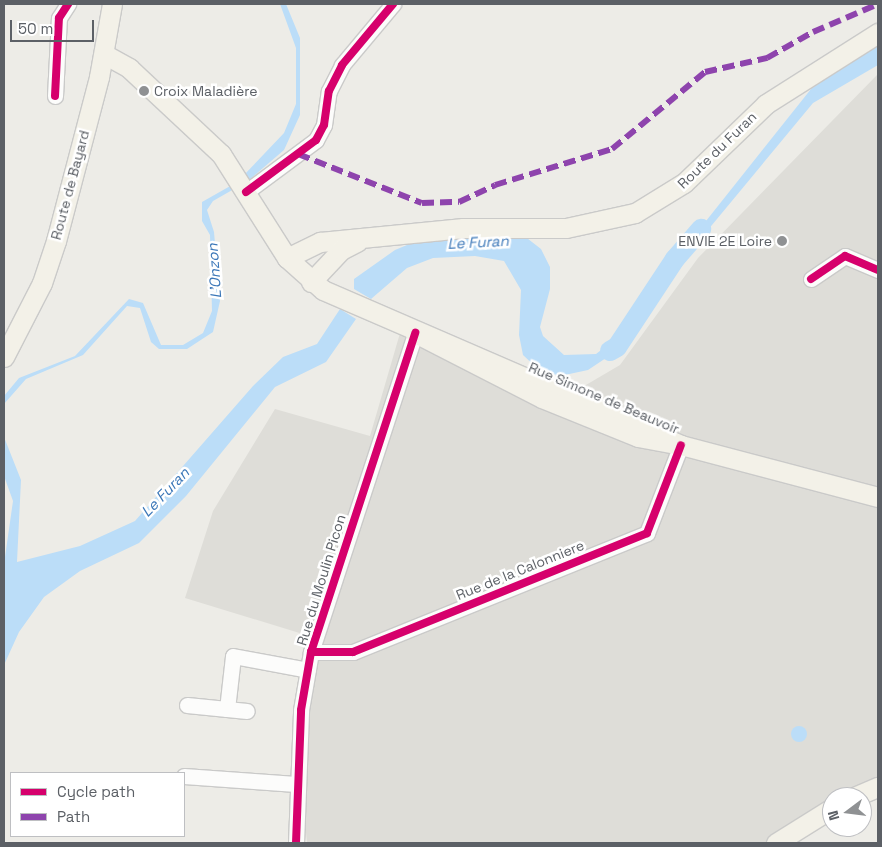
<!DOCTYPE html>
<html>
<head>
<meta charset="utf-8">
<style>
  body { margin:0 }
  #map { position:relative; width:882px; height:847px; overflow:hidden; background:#edece7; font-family:"Space Grotesk",sans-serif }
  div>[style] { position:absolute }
  .industrial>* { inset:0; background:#deddd8 }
  .water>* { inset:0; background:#bbddf8 }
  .round { border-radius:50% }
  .river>* { height:20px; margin:-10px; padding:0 10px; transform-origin:10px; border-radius:10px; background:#bbddf8 }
  .roads { filter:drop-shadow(1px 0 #cacac9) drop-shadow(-1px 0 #cacac9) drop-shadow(0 1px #cacac9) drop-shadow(0 -1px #cacac9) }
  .minor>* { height:15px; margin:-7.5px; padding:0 7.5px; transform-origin:7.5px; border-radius:7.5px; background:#fcfcfb }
  .major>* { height:19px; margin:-9.5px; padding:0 9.5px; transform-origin:9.5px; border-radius:9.5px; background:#f3f1e8 }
  .quiet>* { height:6px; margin-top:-3px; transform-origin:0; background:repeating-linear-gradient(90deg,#8e44ad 0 12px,transparent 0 18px) }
  .cycleway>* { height:8px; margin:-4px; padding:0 4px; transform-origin:4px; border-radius:4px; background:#d6006c }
  .dots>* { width:14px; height:14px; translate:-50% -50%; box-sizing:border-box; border:2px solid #fff; border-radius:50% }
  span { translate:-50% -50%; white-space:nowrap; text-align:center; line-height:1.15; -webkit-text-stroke:5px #fff; paint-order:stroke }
  .poi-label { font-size:14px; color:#5c6066 }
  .left { translate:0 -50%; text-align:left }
  .right { translate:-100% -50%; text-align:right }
  .street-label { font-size:14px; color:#5c6066 }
  .water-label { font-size:15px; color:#3b77b8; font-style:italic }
  .frame { position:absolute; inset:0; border:5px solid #5c6066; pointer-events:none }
  .legend { position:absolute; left:10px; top:772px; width:175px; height:65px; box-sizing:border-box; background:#fff; border:1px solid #bebfc2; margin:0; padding:6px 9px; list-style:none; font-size:15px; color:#5c6066 }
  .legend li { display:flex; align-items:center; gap:10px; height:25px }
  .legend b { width:25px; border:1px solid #bebfc2 }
  .north { position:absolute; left:822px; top:787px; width:50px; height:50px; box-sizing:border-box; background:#fff; border:1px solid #bebfc2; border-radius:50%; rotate:255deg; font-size:14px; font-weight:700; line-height:20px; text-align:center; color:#5c6066 }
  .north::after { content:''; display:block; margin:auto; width:18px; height:22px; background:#8f9193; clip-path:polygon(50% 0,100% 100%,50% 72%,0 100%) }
  .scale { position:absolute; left:10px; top:20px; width:84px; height:22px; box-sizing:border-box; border:2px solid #5c6066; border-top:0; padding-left:6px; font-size:15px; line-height:18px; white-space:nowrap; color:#5c6066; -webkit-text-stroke:4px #fff; paint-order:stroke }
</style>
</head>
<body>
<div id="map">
  <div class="industrial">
    <div style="clip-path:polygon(877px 75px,878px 797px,832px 797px,832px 818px,793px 843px,307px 843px,303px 800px,311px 679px,319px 639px,185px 598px,213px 511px,275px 409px,370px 436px,405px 316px,574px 392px,620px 365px,698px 258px)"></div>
  </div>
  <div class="water">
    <div style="clip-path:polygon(280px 4px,286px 4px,300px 38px,300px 115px,284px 150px,248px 181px,244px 175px,284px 133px,296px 104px,296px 48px)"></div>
    <div style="clip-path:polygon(878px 43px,878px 65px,813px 103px,683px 260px,627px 344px,588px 370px,560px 376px,539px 370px,523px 355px,519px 335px,521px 290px,504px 261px,475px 256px,433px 258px,407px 268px,371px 299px,354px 289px,354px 279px,395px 250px,419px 240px,523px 235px,541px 249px,550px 267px,550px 289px,540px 327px,543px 336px,564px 355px,596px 354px,631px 327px,675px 260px,811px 89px)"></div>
    <div style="clip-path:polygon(232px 185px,234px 189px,213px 201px,207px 210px,214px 232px,220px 301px,213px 332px,187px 349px,159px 349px,151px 342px,140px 308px,127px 306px,83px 355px,26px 379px,4px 404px,4px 396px,19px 378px,75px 356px,129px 299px,143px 303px,161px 345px,183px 345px,203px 333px,212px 311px,210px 235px,202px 221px,202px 202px)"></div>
    <div style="clip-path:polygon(340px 309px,356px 319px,326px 362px,275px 387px,186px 496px,139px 543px,80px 571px,44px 597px,19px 632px,4px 665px,5px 557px,13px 501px,4px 476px,4px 437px,21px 480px,17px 562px,80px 546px,135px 521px,253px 386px,283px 357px,317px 344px)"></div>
    <div class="round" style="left:791px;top:726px;width:16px;height:16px"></div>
  </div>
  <div class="river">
    <div style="left:610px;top:351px;width:8px;rotate:-30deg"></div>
    <div style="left:617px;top:347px;width:105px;rotate:-56.6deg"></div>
    <div style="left:675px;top:259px;width:40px;rotate:-49deg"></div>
  </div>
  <div class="roads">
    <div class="minor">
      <div style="left:55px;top:96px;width:78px;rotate:-87.1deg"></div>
      <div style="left:59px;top:18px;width:17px;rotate:-57deg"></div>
      <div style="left:246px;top:192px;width:87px;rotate:-36.6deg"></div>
      <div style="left:316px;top:140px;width:17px;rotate:-62deg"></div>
      <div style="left:324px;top:125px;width:34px;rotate:-82deg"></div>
      <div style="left:329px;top:91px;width:29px;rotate:-63deg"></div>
      <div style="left:342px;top:65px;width:80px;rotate:-50.1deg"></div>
      <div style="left:811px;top:279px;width:41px;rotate:-34.1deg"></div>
      <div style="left:845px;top:256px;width:36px;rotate:23deg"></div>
      <div style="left:311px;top:652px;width:42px"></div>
      <div style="left:353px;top:652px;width:317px;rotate:-22deg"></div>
      <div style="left:647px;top:533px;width:94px;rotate:-68.9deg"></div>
      <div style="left:187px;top:705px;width:60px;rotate:5.7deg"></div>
      <div style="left:227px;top:709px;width:53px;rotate:-83.5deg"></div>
      <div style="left:233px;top:656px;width:76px;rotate:10.6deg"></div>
      <div style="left:184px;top:776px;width:112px;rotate:4.1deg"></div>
      <div style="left:296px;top:843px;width:133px;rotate:-87.8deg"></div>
      <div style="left:301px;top:710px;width:59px;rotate:-80.2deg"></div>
      <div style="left:311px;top:652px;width:336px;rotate:-71.9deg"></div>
    </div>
    <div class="major">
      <div style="left:104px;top:54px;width:29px;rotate:29deg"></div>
      <div style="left:129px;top:68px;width:126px;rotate:43.1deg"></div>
      <div style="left:221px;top:154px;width:123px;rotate:57.6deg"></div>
      <div style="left:287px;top:258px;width:48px;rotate:41.6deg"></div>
      <div style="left:323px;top:290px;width:390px;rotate:23.4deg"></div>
      <div style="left:681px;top:445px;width:44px;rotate:-169.5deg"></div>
      <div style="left:638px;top:437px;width:104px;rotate:-157.9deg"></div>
      <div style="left:542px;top:398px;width:143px;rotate:-152.9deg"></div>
      <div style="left:287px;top:258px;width:37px;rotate:-26deg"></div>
      <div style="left:320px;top:242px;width:144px;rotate:-5.6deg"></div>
      <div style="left:463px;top:228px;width:103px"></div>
      <div style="left:566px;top:228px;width:71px;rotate:-12.3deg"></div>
      <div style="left:635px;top:213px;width:57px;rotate:-31.5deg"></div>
      <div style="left:684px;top:183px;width:114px;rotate:-43.9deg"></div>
      <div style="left:766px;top:104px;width:133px;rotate:-32.4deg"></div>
      <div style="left:311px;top:282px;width:44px;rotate:-46.8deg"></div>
      <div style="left:341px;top:250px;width:18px;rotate:-27deg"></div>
      <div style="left:4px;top:357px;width:83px;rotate:-62.8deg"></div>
      <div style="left:42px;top:283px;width:44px;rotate:-71.6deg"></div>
      <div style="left:56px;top:241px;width:170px;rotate:-75.3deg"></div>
      <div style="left:99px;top:77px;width:74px;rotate:-79.9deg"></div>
      <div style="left:681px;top:445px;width:204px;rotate:14.8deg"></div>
      <div style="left:854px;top:797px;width:26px;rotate:-23deg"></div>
      <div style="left:776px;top:843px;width:66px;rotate:-32deg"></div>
    </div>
  </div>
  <div class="quiet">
    <div style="left:298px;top:154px;width:133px;rotate:21.6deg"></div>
    <div style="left:422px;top:203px;width:37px;rotate:-2deg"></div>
    <div style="left:459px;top:202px;width:40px;rotate:-25deg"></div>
    <div style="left:495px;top:185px;width:122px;rotate:-17.1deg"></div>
    <div style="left:612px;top:149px;width:121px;rotate:-39.6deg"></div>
    <div style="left:705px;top:72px;width:64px;rotate:-12.7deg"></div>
    <div style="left:767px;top:58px;width:53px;rotate:-29.5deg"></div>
    <div style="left:813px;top:32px;width:71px;rotate:-23.3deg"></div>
  </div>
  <div class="cycleway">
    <div style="left:55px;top:96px;width:78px;rotate:-87.1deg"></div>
    <div style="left:59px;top:18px;width:17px;rotate:-57deg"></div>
    <div style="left:246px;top:192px;width:87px;rotate:-36.6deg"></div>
    <div style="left:316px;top:140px;width:17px;rotate:-62deg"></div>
    <div style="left:324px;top:125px;width:34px;rotate:-82deg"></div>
    <div style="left:329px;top:91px;width:29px;rotate:-63deg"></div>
    <div style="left:342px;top:65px;width:80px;rotate:-50.1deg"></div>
    <div style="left:811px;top:279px;width:41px;rotate:-34.1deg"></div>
    <div style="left:845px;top:256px;width:36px;rotate:23deg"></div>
    <div style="left:311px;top:652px;width:42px"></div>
    <div style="left:353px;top:652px;width:317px;rotate:-22deg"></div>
    <div style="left:647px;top:533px;width:94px;rotate:-68.9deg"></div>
    <div style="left:296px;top:843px;width:133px;rotate:-87.8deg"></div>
    <div style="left:301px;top:710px;width:59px;rotate:-80.2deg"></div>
    <div style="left:311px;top:652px;width:336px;rotate:-71.9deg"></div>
  </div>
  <div class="dots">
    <div style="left:144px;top:91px;background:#8f9193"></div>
    <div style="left:782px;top:241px;background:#8f9193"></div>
  </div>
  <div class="poi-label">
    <span class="left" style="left:154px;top:91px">Croix Maladière</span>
    <span class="right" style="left:772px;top:241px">ENVIE 2E Loire</span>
  </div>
  <div class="street-label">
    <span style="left:717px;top:150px;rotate:-44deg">Route du Furan</span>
    <span style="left:70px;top:185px;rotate:-75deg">Route de Bayard</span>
    <span style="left:604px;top:398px;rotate:23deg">Rue Simone de Beauvoir</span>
    <span style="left:520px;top:570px;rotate:-22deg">Rue de la Calonniere</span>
    <span style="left:321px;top:580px;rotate:-73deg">Rue du Moulin Picon</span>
  </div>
  <div class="water-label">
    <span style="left:478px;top:242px;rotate:-3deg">Le Furan</span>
    <span style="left:214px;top:271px;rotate:-94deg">L'Onzon</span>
    <span style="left:165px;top:492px;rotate:-46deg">Le Furan</span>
  </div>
  <div class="frame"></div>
  <ul class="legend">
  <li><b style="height:6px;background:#d6006c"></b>Cycle path</li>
  <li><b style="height:6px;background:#8e44ad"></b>Path</li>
  </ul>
  <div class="north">N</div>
  <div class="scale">50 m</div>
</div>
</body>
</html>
